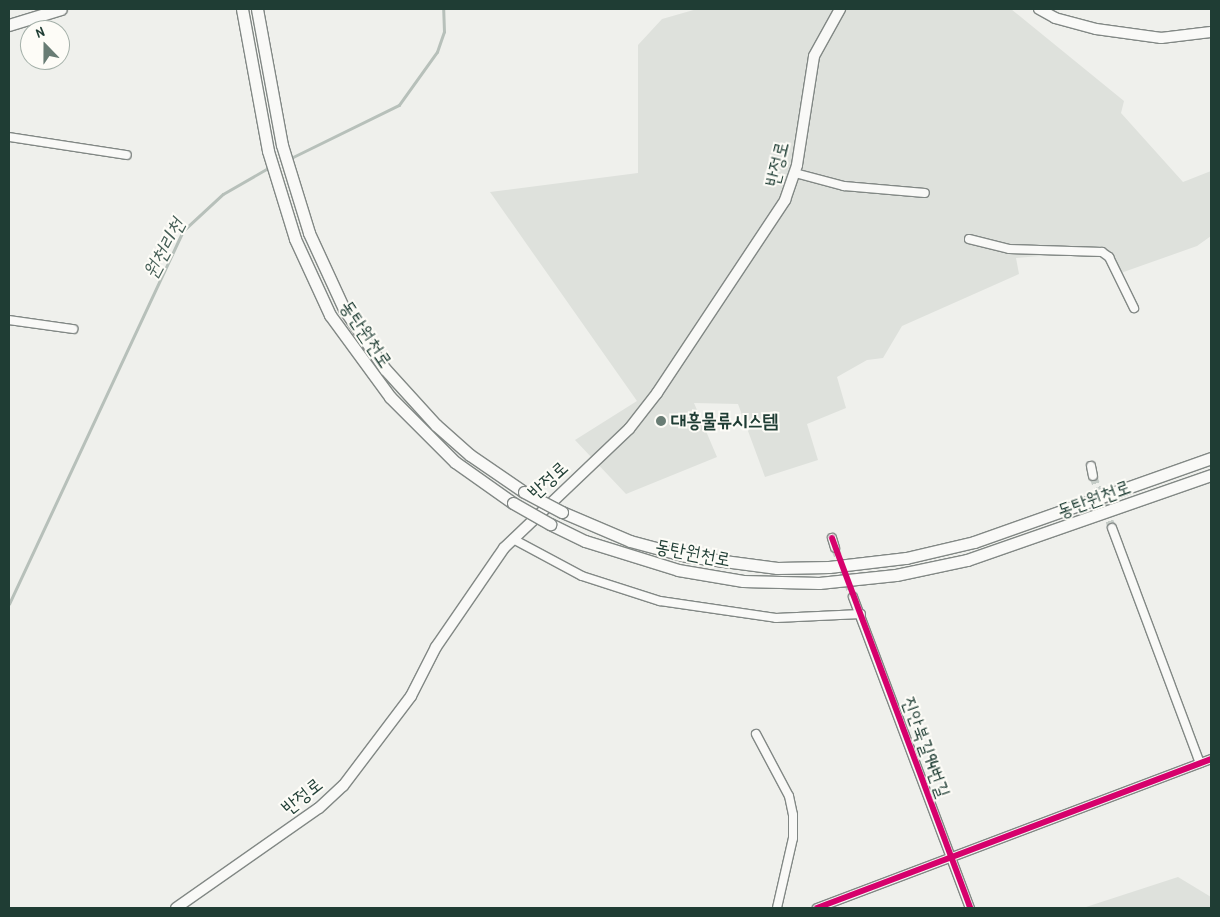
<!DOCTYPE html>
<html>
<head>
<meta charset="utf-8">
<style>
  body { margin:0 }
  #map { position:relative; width:1220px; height:917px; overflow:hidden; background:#eff0ec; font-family:"Patrick Hand","Poor Story",sans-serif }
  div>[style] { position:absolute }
  .built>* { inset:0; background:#dee1dc }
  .stream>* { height:2.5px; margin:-1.25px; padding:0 1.25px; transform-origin:1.25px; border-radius:1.25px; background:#b7c0ba }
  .minor-tunnel>* { height:8px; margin-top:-4px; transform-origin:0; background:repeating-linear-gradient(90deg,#c5ccc7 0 8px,transparent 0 12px) }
  .roads { filter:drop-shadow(1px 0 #828885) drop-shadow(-1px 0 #828885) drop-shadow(0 1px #828885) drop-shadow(0 -1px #828885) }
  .minor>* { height:8px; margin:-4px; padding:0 4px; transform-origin:4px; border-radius:4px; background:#f9f9f7 }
  .tertiary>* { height:10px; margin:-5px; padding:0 5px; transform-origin:5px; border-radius:5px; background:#f9f9f7 }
  .secondary>* { height:11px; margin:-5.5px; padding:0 5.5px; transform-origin:5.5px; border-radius:5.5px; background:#f9f9f7 }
  .bridges { filter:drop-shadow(1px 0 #828885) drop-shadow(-1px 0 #828885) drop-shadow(0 1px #828885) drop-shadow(0 -1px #828885) }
  .secondary-bridge>* { height:11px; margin:-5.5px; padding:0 5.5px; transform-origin:5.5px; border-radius:5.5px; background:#f9f9f7 }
  .cycleway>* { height:6px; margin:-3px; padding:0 3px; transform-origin:3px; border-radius:3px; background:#d6006c }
  .dots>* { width:14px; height:14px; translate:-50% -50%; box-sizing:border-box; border:2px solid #fdfcf7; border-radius:50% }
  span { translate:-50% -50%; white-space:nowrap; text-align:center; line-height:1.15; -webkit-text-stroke:4px #fdfcf7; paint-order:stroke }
  .street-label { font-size:19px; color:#1f3d34 }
  .poi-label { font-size:19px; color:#1f3d34; font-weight:700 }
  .left { translate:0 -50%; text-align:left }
  .water-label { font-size:20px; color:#455e56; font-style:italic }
  .frame { position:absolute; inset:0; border:10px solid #1f3d34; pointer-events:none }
  .north { position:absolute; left:20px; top:20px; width:50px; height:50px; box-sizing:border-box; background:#fdfcf7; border:1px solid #a4b0a9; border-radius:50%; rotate:338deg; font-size:14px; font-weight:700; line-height:20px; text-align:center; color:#1f3d34 }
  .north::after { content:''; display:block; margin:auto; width:18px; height:22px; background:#687c74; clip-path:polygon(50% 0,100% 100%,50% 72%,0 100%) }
</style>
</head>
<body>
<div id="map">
  <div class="built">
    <div style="clip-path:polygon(697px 9px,1011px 9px,1124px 101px,1121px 113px,1183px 182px,1211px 171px,1211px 236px,1197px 246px,1118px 274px,1099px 251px,1016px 258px,1019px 274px,902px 326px,883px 358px,867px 360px,837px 377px,846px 408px,807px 424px,818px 460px,765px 477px,738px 404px,694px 403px,717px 457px,626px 494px,575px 440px,637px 401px,490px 192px,638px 173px,638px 45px,662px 19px)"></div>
    <div style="clip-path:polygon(1178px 877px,1211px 897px,1211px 908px,1083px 908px)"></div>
  </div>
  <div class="stream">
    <div style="left:291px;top:158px;width:120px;rotate:-26.1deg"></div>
    <div style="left:399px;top:105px;width:65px;rotate:-54.4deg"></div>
    <div style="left:437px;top:52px;width:21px;rotate:-71deg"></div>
    <div style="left:444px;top:32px;width:23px;rotate:-92deg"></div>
    <div style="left:9px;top:604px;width:412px;rotate:-65deg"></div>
    <div style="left:183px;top:231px;width:54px;rotate:-42.8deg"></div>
    <div style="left:223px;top:194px;width:54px;rotate:-29.9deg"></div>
  </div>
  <div class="minor-tunnel">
    <div style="left:1093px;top:476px;width:55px;rotate:69.9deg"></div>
    <div style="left:835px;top:548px;width:52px;rotate:69.8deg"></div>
  </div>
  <div class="roads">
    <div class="minor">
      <div style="left:9px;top:137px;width:119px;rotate:8.7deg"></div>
      <div style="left:795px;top:173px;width:51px;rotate:14.9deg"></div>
      <div style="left:844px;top:186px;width:81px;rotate:4.9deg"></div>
      <div style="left:969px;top:239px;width:41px;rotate:14deg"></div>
      <div style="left:1009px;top:249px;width:93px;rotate:1.8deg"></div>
      <div style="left:1102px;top:252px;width:9px;rotate:36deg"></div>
      <div style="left:1109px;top:257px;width:57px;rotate:63.9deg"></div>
      <div style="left:9px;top:320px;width:65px;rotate:8deg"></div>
      <div style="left:1091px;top:466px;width:10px;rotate:79deg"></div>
      <div style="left:1112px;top:528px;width:251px;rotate:69.5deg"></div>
      <div style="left:832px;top:538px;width:10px;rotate:73deg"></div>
      <div style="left:513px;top:539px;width:78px;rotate:28.2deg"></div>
      <div style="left:582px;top:576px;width:82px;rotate:17.8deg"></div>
      <div style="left:660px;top:601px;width:117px;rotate:8.3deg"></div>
      <div style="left:776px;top:618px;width:85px;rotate:-2.7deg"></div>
      <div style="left:853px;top:597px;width:332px;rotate:69.4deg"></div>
      <div style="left:756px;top:734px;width:70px;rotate:62deg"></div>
      <div style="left:789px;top:796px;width:19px;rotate:78deg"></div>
      <div style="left:793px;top:815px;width:23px;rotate:90deg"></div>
      <div style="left:793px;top:838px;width:72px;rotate:102.9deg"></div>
      <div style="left:817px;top:908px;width:421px;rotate:-20.7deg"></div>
    </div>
    <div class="tertiary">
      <div style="left:1039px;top:9px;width:18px;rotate:29deg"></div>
      <div style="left:1055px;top:18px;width:42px;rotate:15deg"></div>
      <div style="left:1096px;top:29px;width:66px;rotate:7.9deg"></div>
      <div style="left:1161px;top:38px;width:50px;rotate:-6.8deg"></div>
      <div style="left:176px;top:908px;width:174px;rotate:-35deg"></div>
      <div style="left:319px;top:808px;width:33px;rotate:-43deg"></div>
      <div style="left:343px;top:786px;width:113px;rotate:-52.9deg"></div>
      <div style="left:411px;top:696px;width:55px;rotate:-63deg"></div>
      <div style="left:436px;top:647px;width:120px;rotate:-55.5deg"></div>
      <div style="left:504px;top:548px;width:173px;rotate:-43.6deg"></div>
      <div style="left:629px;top:429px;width:46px;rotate:-52.1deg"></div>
      <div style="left:657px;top:393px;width:232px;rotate:-56.4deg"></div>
      <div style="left:785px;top:200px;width:37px;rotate:-71deg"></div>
      <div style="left:797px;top:165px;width:110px;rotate:-81.1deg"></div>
      <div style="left:814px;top:56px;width:54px;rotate:-61deg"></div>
    </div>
    <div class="secondary">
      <div style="left:242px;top:9px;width:144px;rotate:79.6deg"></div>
      <div style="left:268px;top:151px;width:92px;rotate:72.9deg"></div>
      <div style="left:295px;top:239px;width:84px;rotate:65.3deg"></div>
      <div style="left:330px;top:315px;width:102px;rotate:53.8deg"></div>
      <div style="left:390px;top:397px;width:92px;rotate:45deg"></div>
      <div style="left:455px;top:462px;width:71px;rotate:35.3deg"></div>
      <div style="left:257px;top:9px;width:138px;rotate:79.6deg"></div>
      <div style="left:282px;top:145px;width:92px;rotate:72.9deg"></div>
      <div style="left:309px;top:233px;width:84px;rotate:65.3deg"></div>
      <div style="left:344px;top:309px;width:73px;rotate:55.7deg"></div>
      <div style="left:385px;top:369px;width:76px;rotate:47.7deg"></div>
      <div style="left:436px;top:425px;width:45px;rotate:41.4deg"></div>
      <div style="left:470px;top:455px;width:65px;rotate:34.4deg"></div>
      <div style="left:9px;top:25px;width:54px;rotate:-17.1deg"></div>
      <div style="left:562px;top:512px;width:74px;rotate:23.1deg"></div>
      <div style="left:630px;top:541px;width:58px;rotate:15deg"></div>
      <div style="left:686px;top:556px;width:92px;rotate:7.5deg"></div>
      <div style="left:777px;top:568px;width:52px;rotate:-1.1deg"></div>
      <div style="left:829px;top:567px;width:78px;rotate:-6.7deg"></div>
      <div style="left:906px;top:558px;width:70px;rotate:-13.2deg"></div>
      <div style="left:974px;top:542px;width:251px;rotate:-19.5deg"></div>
      <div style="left:550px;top:524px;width:39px;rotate:26deg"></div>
      <div style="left:585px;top:541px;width:97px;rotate:17.3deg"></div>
      <div style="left:678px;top:570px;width:66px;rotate:9.6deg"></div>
      <div style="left:743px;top:581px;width:76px;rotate:1.5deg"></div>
      <div style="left:819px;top:583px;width:77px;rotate:-5.9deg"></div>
      <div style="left:896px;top:575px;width:73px;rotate:-11.9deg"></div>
      <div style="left:967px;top:560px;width:258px;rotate:-19.2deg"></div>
    </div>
  </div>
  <div class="bridges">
    <div class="secondary-bridge">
      <div style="left:524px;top:492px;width:43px;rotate:27.8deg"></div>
      <div style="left:513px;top:503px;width:43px;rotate:29.6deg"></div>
    </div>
  </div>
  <div class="cycleway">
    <div style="left:832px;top:538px;width:395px;rotate:69.5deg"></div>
    <div style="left:817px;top:908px;width:421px;rotate:-20.7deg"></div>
  </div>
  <div class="dots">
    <div style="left:661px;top:421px;background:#687c74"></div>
  </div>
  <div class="street-label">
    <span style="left:777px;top:164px;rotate:-76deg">반정로</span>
    <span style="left:366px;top:334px;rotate:56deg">동탄원천로</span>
    <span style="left:548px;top:480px;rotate:-42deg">반정로</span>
    <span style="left:1094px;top:499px;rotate:-20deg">동탄원천로</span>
    <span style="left:693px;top:553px;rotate:11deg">동탄원천로</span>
    <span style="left:926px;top:747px;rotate:70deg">진안북길94번길</span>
    <span style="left:302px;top:796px;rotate:-38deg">반정로</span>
  </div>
  <div class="poi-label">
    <span class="left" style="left:671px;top:421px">대흥물류시스템</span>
  </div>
  <div class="water-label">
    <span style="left:163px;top:248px;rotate:-62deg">원천리천</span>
  </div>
  <div class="frame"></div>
  <div class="north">N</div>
</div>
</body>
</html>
